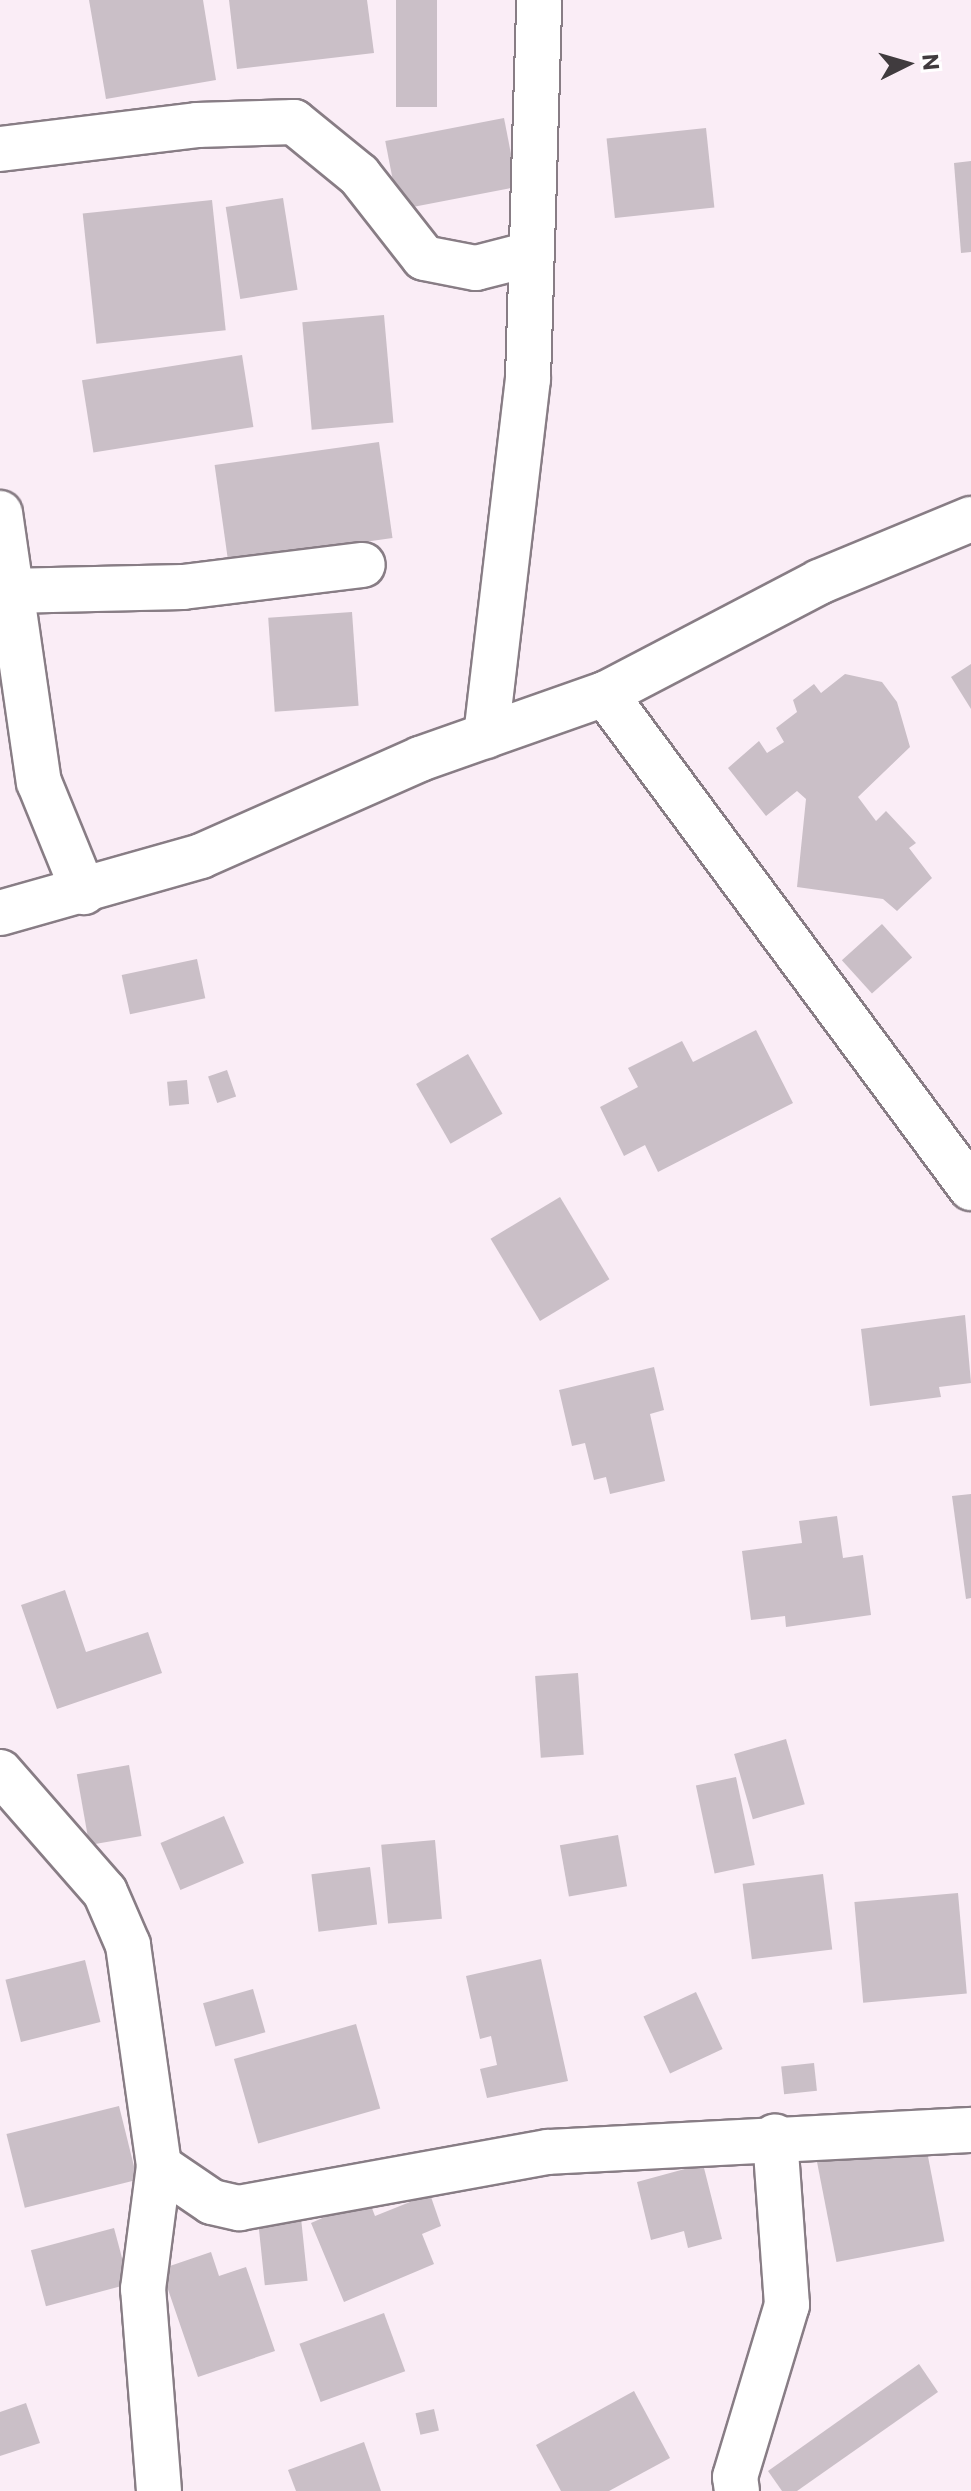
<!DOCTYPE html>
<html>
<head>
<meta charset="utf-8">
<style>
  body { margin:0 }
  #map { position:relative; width:971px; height:2491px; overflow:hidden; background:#faedf6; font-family:Commissioner,sans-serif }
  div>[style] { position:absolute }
  .building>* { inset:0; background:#cabfc7; transform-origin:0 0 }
  .roads { filter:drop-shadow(2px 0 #887d85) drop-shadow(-2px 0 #887d85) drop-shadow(0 2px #887d85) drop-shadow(0 -2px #887d85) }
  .street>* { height:44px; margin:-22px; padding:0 22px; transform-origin:22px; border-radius:22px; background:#fff }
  span { translate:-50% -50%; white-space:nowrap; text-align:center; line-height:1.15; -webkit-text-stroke:6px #fff; paint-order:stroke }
  .north { position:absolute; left:867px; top:24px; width:80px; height:80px; -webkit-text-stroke:6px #fff; paint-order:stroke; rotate:85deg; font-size:22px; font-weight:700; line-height:32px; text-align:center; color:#403b3e }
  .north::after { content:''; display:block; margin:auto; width:28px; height:36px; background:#403b3e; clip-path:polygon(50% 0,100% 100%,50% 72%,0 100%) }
</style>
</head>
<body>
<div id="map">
  <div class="building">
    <div style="clip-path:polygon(89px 0,203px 0,216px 80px,106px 99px)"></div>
    <div style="clip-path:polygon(229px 0,367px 0,374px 53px,237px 69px)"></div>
    <div style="left:396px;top:0;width:41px;height:107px"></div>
    <div style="left:504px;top:118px;width:70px;height:121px;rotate:79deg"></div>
    <div style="left:706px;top:128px;width:80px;height:100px;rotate:84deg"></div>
    <div style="clip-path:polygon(971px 161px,971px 252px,961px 253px,954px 163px)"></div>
    <div style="left:283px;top:198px;width:93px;height:58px;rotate:81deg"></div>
    <div style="left:212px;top:200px;width:131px;height:130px;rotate:84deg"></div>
    <div style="left:384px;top:315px;width:108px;height:82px;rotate:85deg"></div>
    <div style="left:242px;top:355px;width:73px;height:162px;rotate:81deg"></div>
    <div style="left:379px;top:442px;width:97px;height:166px;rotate:82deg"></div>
    <div style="left:352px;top:612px;width:94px;height:84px;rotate:86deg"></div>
    <div style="clip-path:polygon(971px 664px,971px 709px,951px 677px)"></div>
    <div style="clip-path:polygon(845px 674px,882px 682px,897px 702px,910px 747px,858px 797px,876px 821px,886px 811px,916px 843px,909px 848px,932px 878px,897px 911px,883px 899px,797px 887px,806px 799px,797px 791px,766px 816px,728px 768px,759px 741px,767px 753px,784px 742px,776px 728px,797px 712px,793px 700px,814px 684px,821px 693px)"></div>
    <div style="left:882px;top:924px;width:45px;height:54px;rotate:48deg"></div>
    <div style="left:197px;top:959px;width:40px;height:77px;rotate:78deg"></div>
    <div style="clip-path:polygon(756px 1030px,793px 1103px,658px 1172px,645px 1145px,624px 1156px,600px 1107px,638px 1087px,628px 1068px,682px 1041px,693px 1062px)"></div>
    <div style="left:468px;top:1054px;width:69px;height:60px;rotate:60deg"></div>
    <div style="left:227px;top:1070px;width:28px;height:20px;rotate:71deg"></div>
    <div style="left:187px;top:1080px;width:24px;height:20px;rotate:85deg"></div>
    <div style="left:560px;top:1197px;width:96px;height:81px;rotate:59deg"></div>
    <div style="clip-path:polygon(965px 1315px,971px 1383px,939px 1387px,941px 1397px,870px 1406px,861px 1329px)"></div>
    <div style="clip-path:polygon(654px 1367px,664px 1410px,650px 1414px,665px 1481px,610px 1494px,606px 1477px,594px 1480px,585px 1443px,572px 1446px,559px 1390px)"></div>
    <div style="clip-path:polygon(971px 1494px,971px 1598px,966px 1599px,952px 1496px)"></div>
    <div style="clip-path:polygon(837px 1516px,843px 1558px,863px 1555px,871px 1615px,786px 1627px,785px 1616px,751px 1620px,742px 1551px,802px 1543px,799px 1521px)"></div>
    <div style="clip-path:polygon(65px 1590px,86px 1652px,148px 1632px,162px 1673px,57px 1709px,21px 1605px)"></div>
    <div style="left:578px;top:1673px;width:82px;height:43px;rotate:86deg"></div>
    <div style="left:786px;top:1739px;width:68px;height:54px;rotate:74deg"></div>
    <div style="left:129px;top:1765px;width:72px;height:53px;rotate:80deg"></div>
    <div style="left:736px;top:1777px;width:90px;height:41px;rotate:78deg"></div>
    <div style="left:224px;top:1816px;width:51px;height:69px;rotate:67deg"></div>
    <div style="left:618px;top:1835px;width:52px;height:59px;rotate:80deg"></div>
    <div style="left:435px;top:1840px;width:79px;height:54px;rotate:85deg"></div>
    <div style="left:370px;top:1867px;width:58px;height:59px;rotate:83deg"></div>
    <div style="left:823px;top:1874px;width:76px;height:81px;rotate:83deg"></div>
    <div style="left:958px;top:1893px;width:101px;height:104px;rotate:85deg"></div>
    <div style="clip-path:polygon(541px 1959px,568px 2081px,487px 2098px,480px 2069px,497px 2065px,491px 2036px,480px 2039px,466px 1976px)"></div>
    <div style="left:85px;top:1960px;width:64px;height:82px;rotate:76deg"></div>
    <div style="left:253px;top:1989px;width:45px;height:52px;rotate:74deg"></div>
    <div style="left:696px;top:1992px;width:63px;height:58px;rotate:65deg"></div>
    <div style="left:356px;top:2024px;width:88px;height:127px;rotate:74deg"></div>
    <div style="left:814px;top:2063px;width:28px;height:33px;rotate:84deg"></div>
    <div style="left:119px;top:2106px;width:76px;height:116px;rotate:76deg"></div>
    <div style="left:925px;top:2141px;width:102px;height:110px;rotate:79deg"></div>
    <div style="clip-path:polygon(703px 2164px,722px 2239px,688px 2248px,684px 2231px,651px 2240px,637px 2182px)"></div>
    <div style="clip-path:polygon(430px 2194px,441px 2226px,422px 2234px,434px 2264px,344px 2302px,311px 2223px,368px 2198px,375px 2216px)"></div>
    <div style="left:301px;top:2218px;width:63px;height:43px;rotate:84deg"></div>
    <div style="left:114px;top:2228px;width:58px;height:86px;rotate:75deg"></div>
    <div style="clip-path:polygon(211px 2252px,219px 2276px,246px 2267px,275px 2351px,198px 2377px,161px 2269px)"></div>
    <div style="left:384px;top:2313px;width:62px;height:90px;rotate:70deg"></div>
    <div style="clip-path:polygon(919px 2364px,938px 2392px,797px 2491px,782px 2491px,768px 2471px)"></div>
    <div style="clip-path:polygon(634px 2391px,670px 2458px,609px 2491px,561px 2491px,536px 2445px)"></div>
    <div style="clip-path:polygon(26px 2403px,40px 2443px,0 2456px,0 2412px)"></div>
    <div style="left:434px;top:2409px;width:22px;height:19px;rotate:77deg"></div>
    <div style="clip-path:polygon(364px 2442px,381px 2491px,296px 2491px,288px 2470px)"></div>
  </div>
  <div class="roads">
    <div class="street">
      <div style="left:0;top:149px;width:198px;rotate:-6.9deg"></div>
      <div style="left:197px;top:125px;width:97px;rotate:-1.8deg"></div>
      <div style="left:294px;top:122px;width:84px;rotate:39.2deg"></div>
      <div style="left:359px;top:175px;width:105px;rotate:51.9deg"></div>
      <div style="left:424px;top:258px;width:53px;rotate:10.9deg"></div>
      <div style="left:476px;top:268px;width:57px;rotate:-14.3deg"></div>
      <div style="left:0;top:513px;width:272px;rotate:81.8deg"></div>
      <div style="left:39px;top:782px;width:119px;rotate:67.8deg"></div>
      <div style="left:8px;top:591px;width:175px;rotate:-1.3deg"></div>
      <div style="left:183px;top:587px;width:181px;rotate:-7deg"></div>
      <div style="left:605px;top:694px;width:615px;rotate:53.47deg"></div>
      <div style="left:486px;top:736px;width:359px;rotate:-83.3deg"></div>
      <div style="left:528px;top:379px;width:379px;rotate:-88.3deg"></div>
      <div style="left:0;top:913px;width:209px;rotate:-15.8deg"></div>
      <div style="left:201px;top:856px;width:240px;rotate:-23.9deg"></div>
      <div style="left:420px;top:759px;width:196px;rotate:-19.4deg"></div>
      <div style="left:605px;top:694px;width:242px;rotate:-27.6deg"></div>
      <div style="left:819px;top:582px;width:165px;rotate:-22.5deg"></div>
      <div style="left:0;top:1772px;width:159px;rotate:48.8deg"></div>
      <div style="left:105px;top:1892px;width:58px;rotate:66.5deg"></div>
      <div style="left:128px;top:1945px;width:223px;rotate:82deg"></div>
      <div style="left:159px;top:2166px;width:64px;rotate:34.2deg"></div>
      <div style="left:212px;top:2202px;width:28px;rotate:13deg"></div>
      <div style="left:239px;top:2208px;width:314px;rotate:-10.3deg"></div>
      <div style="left:548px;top:2152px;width:424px;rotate:-3deg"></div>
      <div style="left:159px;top:2491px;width:203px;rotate:-94.5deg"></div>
      <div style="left:143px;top:2289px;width:124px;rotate:-82.6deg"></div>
      <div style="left:737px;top:2491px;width:14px;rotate:-98deg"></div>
      <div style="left:735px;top:2477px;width:180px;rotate:-73.2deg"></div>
      <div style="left:787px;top:2305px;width:169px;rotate:-94.1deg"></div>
    </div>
  </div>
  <div class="north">N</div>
</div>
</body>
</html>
